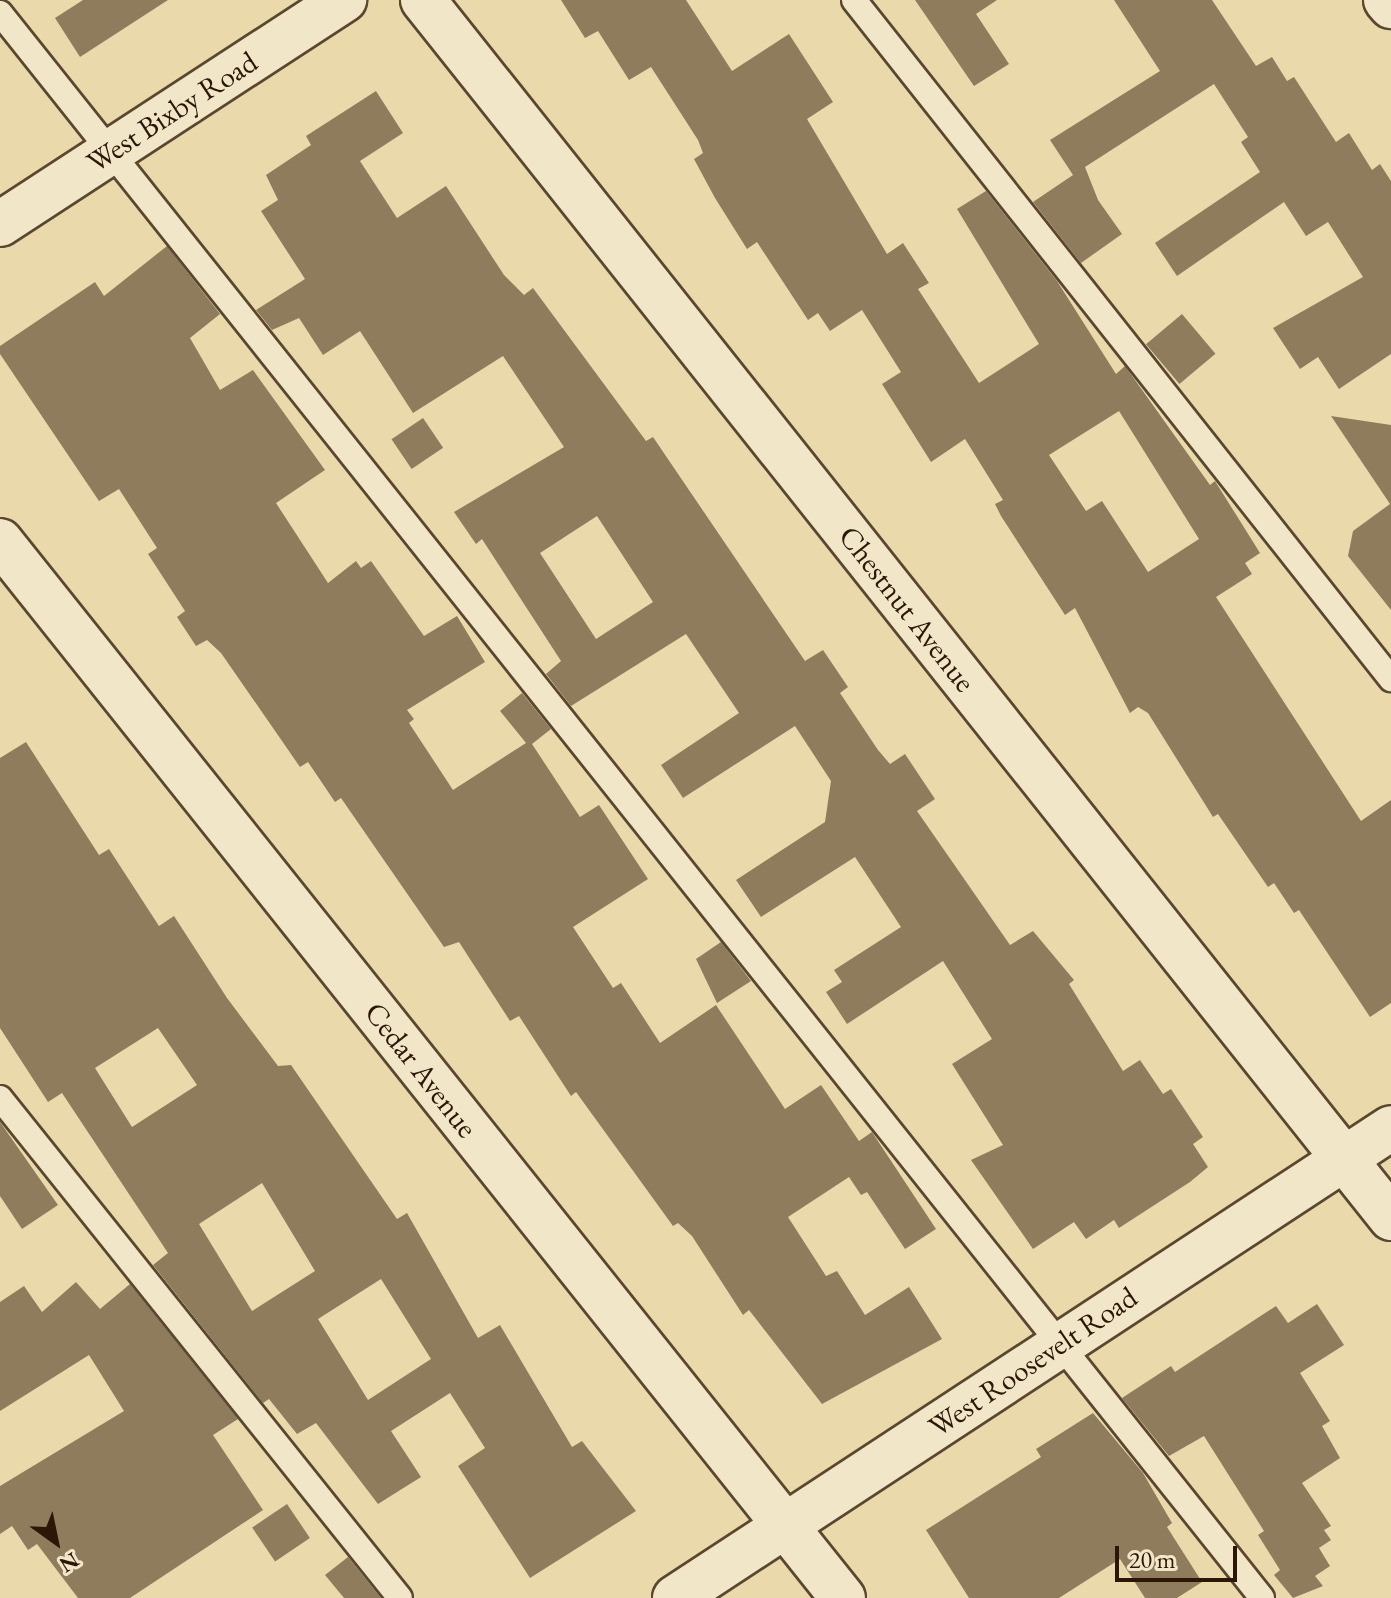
<!DOCTYPE html>
<html>
<head>
<meta charset="utf-8">
<style>
  body { margin:0 }
  #map { position:relative; width:1391px; height:1598px; overflow:hidden; background:#eadaab; font-family:"EB Garamond",serif }
  div>[style] { position:absolute }
  .building>* { inset:0; background:#8e7c5c; transform-origin:0 0 }
  .roads { filter:drop-shadow(2px 0 #5b4730) drop-shadow(-2px 0 #5b4730) drop-shadow(0 2px #5b4730) drop-shadow(0 -2px #5b4730) }
  .lane>* { height:24px; margin:-12px; padding:0 12px; transform-origin:12px; border-radius:12px; background:#f1e7c8 }
  .street>* { height:44px; margin:-22px; padding:0 22px; transform-origin:22px; border-radius:22px; background:#f1e7c8 }
  .secondary>* { height:44px; margin:-22px; padding:0 22px; transform-origin:22px; border-radius:22px; background:#f1e7c8 }
  span { translate:-50% -50%; white-space:nowrap; text-align:center; line-height:1.15; -webkit-text-stroke:7px #f1e7c8; paint-order:stroke }
  .street-label { font-size:30px; color:#2b1607 }
  .north { position:absolute; left:16px; top:1502px; width:80px; height:80px; -webkit-text-stroke:6px #f1e7c8; paint-order:stroke; rotate:147deg; font-size:22px; font-weight:700; line-height:32px; text-align:center; color:#2b1607 }
  .north::after { content:''; display:block; margin:auto; width:28px; height:36px; background:#2b1607; clip-path:polygon(50% 0,100% 100%,50% 72%,0 100%) }
  .scale { position:absolute; left:1115px; top:1546px; width:122px; height:36px; box-sizing:border-box; border:4px solid #2b1607; border-top:0; padding-left:10px; font-size:24px; line-height:28px; white-space:nowrap; color:#2b1607; -webkit-text-stroke:6px #f1e7c8; paint-order:stroke }
</style>
</head>
<body>
<div id="map">
  <div class="building">
    <div style="clip-path:polygon(83px 0,168px 0,80px 57px,55px 18px)"></div>
    <div style="clip-path:polygon(evenodd,561px 0,686px 0,732px 71px,789px 34px,833px 102px,807px 119px,887px 254px,903px 243px,929px 283px,918px 289px,979px 383px,1039px 344px,957px 209px,986px 191px,1057px 281px,1116px 374px,1125px 366px,1210px 485px,1215px 481px,1260px 553px,1245px 563px,1252px 574px,1216px 597px,1361px 821px,1391px 800px,1391px 1003px,1370px 1017px,1299px 910px,1294px 913px,1274px 883px,1268px 887px,1218px 814px,1213px 817px,1148px 713px,1138px 707px,1130px 713px,1075px 608px,1065px 615px,1001px 516px,995px 504px,1003px 500px,965px 439px,931px 462px,882px 384px,901px 372px,862px 310px,830px 331px,818px 313px,808px 320px,757px 242px,747px 249px,715px 198px,694px 159px,703px 153px,698px 140px,651px 67px,629px 80px,598px 31px,585px 38px,561px 0,1119px 411px,1199px 539px,1148px 572px,1102px 501px,1086px 511px,1049px 455px,1119px 411px)"></div>
    <div style="clip-path:polygon(915px 0,997px 0,976px 14px,1009px 64px,974px 86px)"></div>
    <div style="clip-path:polygon(1114px 0,1212px 0,1256px 66px,1272px 57px,1287px 81px,1294px 77px,1336px 142px,1349px 133px,1372px 170px,1380px 164px,1391px 181px,1391px 354px,1339px 389px,1318px 357px,1300px 369px,1273px 328px,1363px 277px,1328px 222px,1306px 236px,1284px 202px,1177px 276px,1155px 243px,1260px 172px,1241px 142px,1248px 137px,1214px 84px,1085px 167px,1098px 200px,1122px 234px,1081px 263px,1033px 202px,1073px 175px,1050px 140px,1160px 71px)"></div>
    <div style="clip-path:polygon(evenodd,376px 91px,403px 133px,360px 161px,397px 218px,446px 186px,504px 275px,524px 295px,533px 288px,646px 441px,653px 437px,805px 661px,823px 650px,848px 687px,840px 693px,878px 750px,890px 764px,905px 754px,935px 799px,917px 811px,1010px 945px,1033px 931px,1074px 980px,1069px 984px,1123px 1071px,1140px 1060px,1163px 1094px,1171px 1089px,1203px 1137px,1193px 1144px,1208px 1167px,1190px 1182px,1119px 1228px,1114px 1220px,1086px 1239px,1074px 1222px,1033px 1249px,971px 1160px,1003px 1145px,952px 1064px,992px 1039px,943px 961px,847px 1024px,826px 992px,842px 982px,834px 970px,901px 927px,855px 857px,761px 917px,736px 880px,825px 822px,831px 781px,795px 726px,683px 798px,661px 765px,739px 713px,686px 634px,571px 706px,546px 674px,561px 661px,482px 539px,476px 544px,454px 512px,564px 447px,503px 356px,413px 413px,360px 331px,323px 355px,299px 318px,272px 330px,256px 310px,305px 279px,261px 211px,278px 200px,266px 175px,311px 145px,306px 136px,376px 91px,597px 516px,653px 602px,596px 639px,540px 553px,597px 516px)"></div>
    <div style="clip-path:polygon(167px 246px,220px 314px,190px 338px,220px 390px,253px 370px,325px 470px,276px 503px,328px 583px,356px 561px,361px 568px,371px 561px,424px 636px,457px 616px,485px 662px,407px 710px,414px 719px,409px 723px,453px 790px,526px 743px,500px 711px,522px 693px,551px 729px,532px 744px,580px 817px,599px 805px,648px 879px,573px 927px,613px 988px,621px 983px,660px 1043px,716px 1005px,785px 1109px,821px 1085px,859px 1141px,872px 1132px,936px 1229px,905px 1249px,867px 1192px,861px 1195px,849px 1177px,788px 1217px,826px 1276px,837px 1271px,865px 1315px,909px 1287px,942px 1339px,822px 1404px,749px 1310px,743px 1315px,692px 1236px,678px 1223px,673px 1226px,576px 1092px,571px 1096px,519px 1016px,510px 1021px,459px 942px,444px 947px,341px 798px,335px 802px,308px 762px,300px 767px,221px 653px,207px 640px,196px 646px,177px 617px,185px 611px,148px 554px,157px 548px,119px 489px,99px 501px,0 354px,0 346px,95px 282px,104px 296px)"></div>
    <div style="left:1182px;top:314px;width:52px;height:47px;rotate:50deg"></div>
    <div style="clip-path:polygon(1331px 416px,1391px 425px,1391px 610px,1348px 556px,1353px 531px,1390px 504px)"></div>
    <div style="left:423px;top:418px;width:36px;height:38px;rotate:56deg"></div>
    <div style="clip-path:polygon(evenodd,26px 742px,99px 855px,109px 849px,159px 926px,174px 916px,227px 998px,278px 1066px,291px 1065px,397px 1219px,407px 1213px,478px 1338px,500px 1325px,572px 1447px,582px 1441px,636px 1511px,530px 1578px,458px 1466px,485px 1448px,450px 1393px,391px 1431px,421px 1477px,378px 1504px,316px 1423px,297px 1434px,269px 1399px,263px 1403px,153px 1265px,168px 1253px,62px 1093px,48px 1102px,0 1028px,0 758px,26px 742px,158px 1028px,197px 1085px,132px 1127px,95px 1068px,158px 1028px,26px 742px,262px 1183px,315px 1271px,252px 1311px,199px 1224px,262px 1183px,26px 742px,381px 1279px,431px 1359px,368px 1400px,318px 1319px,381px 1279px)"></div>
    <div style="clip-path:polygon(721px 942px,751px 981px,717px 1003px,696px 959px)"></div>
    <div style="clip-path:polygon(0 1122px,58px 1205px,22px 1229px,0 1196px)"></div>
    <div style="clip-path:polygon(76px 1282px,100px 1309px,130px 1284px,238px 1419px,213px 1435px,263px 1510px,130px 1598px,78px 1598px,37px 1544px,28px 1550px,12px 1526px,0 1534px,0 1486px,124px 1411px,89px 1355px,0 1411px,0 1302px,24px 1286px,42px 1312px)"></div>
    <div style="clip-path:polygon(1317px 1304px,1344px 1345px,1300px 1373px,1330px 1421px,1322px 1426px,1340px 1458px,1302px 1483px,1331px 1526px,1324px 1530px,1331px 1540px,1319px 1548px,1330px 1566px,1315px 1576px,1323px 1586px,1293px 1598px,1274px 1575px,1280px 1570px,1258px 1535px,1264px 1531px,1204px 1436px,1169px 1456px,1122px 1398px,1171px 1366px,1175px 1372px,1276px 1306px,1288px 1323px)"></div>
    <div style="clip-path:polygon(1093px 1413px,1143px 1473px,1172px 1523px,1167px 1527px,1202px 1582px,1177px 1598px,1145px 1598px,1120px 1559px,1059px 1598px,969px 1598px,926px 1530px,1041px 1457px,1036px 1449px)"></div>
    <div style="left:287px;top:1504px;width:41px;height:42px;rotate:56deg"></div>
    <div style="clip-path:polygon(348px 1557px,381px 1598px,344px 1598px,325px 1575px)"></div>
  </div>
  <div class="roads">
    <div class="lane">
      <div style="left:854px;top:0;width:866px;rotate:51.66deg"></div>
      <div style="left:0;top:13px;width:2026px;rotate:51.47deg"></div>
      <div style="left:0;top:1098px;width:640px;rotate:51.34deg"></div>
    </div>
    <div class="street">
      <div style="left:423px;top:0;width:1556px;rotate:51.52deg"></div>
      <div style="left:1386px;top:0;width:8px;rotate:50deg"></div>
      <div style="left:0;top:541px;width:1352px;rotate:51.43deg"></div>
      <div style="left:675px;top:1598px;width:856px;rotate:-33.28deg"></div>
    </div>
    <div class="secondary">
      <div style="left:0;top:224px;width:411px;rotate:-33.1deg"></div>
    </div>
  </div>
  <div class="street-label">
    <span style="left:172px;top:112px;rotate:-33deg">West Bixby Road</span>
    <span style="left:907px;top:609px;rotate:52deg">Chestnut Avenue</span>
    <span style="left:421px;top:1070px;rotate:52deg">Cedar Avenue</span>
    <span style="left:1033px;top:1362px;rotate:-34deg">West Roosevelt Road</span>
  </div>
  <div class="north">N</div>
  <div class="scale">20 m</div>
</div>
</body>
</html>
